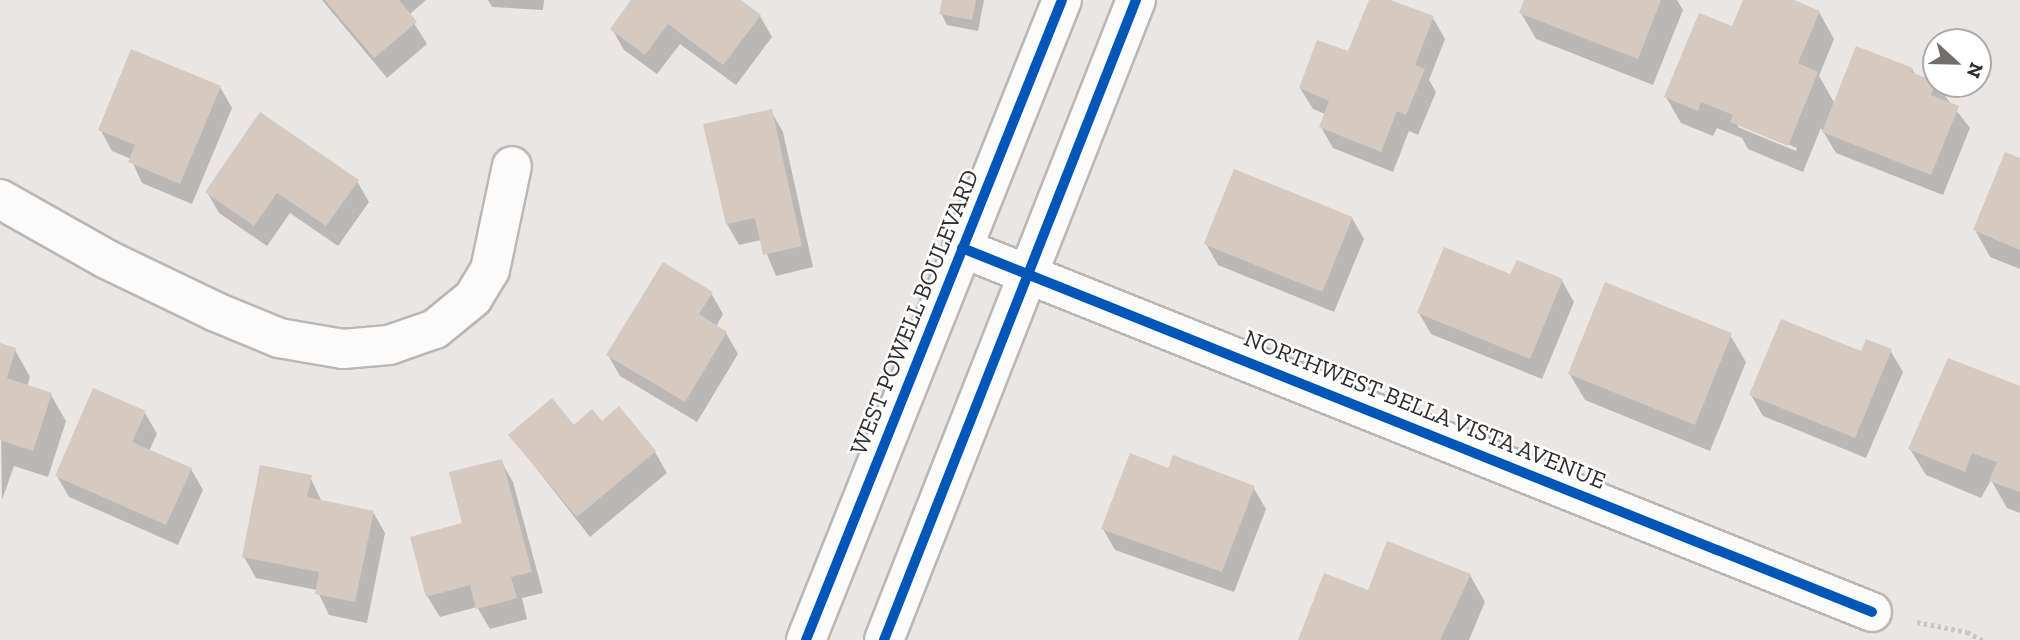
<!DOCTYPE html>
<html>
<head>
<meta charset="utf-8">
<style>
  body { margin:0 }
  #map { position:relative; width:2020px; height:640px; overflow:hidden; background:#e9e6e4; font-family:"Zilla Slab",serif }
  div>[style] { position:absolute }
  .shadow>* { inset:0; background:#0003 }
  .building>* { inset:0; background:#d5c9c0; transform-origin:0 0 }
  .path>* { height:4.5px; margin-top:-2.25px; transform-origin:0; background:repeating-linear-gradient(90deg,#c8c7c5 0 3.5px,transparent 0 7px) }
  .roads { filter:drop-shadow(2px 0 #bab7b5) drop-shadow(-2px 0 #bab7b5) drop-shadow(0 2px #bab7b5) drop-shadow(0 -2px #bab7b5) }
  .minor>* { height:38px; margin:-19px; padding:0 19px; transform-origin:19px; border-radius:19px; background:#fcfbfb }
  .major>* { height:38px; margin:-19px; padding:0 19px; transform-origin:19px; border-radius:19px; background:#fcfbfb }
  .cycleway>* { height:10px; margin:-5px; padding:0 5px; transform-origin:5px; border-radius:5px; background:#0057b8 }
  span { translate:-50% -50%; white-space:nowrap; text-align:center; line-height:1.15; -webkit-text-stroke:5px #fff; paint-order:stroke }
  .street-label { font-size:24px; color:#302d2c }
  .north { position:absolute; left:1922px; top:28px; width:70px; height:70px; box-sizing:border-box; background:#fff; border:2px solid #acabab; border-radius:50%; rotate:112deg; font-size:19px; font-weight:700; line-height:28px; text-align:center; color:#302d2c }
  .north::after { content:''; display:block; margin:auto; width:24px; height:32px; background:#716e6c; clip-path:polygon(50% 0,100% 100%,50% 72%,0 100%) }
</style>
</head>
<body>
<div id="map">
  <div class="shadow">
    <div style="clip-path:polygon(322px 0,426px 0,409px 15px,427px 44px,387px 78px)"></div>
    <div style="clip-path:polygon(488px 0,544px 0,543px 10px,492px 7px)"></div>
    <div style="clip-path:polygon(633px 0,738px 0,760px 16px,772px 37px,736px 85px,680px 44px,657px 74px,624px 50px,612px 29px)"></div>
    <div style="clip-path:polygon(944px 0,984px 0,978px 31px,947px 25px,941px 13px)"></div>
    <div style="clip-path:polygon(1371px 0,1385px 0,1433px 18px,1445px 39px,1429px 80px,1436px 92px,1418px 135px,1409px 131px,1393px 172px,1333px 148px,1321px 127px,1325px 114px,1313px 109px,1300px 88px,1349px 54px)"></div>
    <div style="clip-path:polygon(1526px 0,1677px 0,1683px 10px,1653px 85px,1536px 39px,1521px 13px)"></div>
    <div style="clip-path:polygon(evenodd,1745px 0,1789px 0,1819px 12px,1834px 39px,1819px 76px,1835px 104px,1912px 69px,1916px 76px,1935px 83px,1970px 128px,1943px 195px,1836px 153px,1821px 128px,1803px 172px,1748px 149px,1742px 138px,1717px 128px,1713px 136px,1681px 123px,1666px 97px,1733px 28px,1745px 0,1738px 123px,1797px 148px,1796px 151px,1738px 127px,1738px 123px)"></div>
    <div style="clip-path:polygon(220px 87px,232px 108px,192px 204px,142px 183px,131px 159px,112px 151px,100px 129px)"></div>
    <div style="clip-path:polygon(771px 111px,783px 132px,813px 267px,776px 276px,761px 240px,739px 245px,727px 224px)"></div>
    <div style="clip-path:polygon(2020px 160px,2020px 269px,1990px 257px,1975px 230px)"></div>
    <div style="clip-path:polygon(357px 181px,369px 202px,338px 246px,290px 213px,267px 246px,219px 213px,207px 192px)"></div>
    <div style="clip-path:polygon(1352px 218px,1364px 239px,1334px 312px,1218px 265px,1206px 244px)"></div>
    <div style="clip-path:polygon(1511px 276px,1562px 281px,1574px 302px,1542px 379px,1431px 334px,1419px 313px)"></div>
    <div style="clip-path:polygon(711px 293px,723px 314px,716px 327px,726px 333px,738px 354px,697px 422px,620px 376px,608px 355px)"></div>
    <div style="clip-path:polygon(1730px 335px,1746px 362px,1710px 451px,1585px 400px,1569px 373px)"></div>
    <div style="clip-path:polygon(0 345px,15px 350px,30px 377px,27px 387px,51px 395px,66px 421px,48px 477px,14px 466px,2px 500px)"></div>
    <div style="clip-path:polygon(1890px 350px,1903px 372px,1866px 458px,1763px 416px,1751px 395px,1862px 354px)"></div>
    <div style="clip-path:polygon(2020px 386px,2020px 513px,2007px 508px,1991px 480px,1981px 498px,1926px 475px,1910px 449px)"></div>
    <div style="clip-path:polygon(145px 413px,157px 434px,149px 451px,191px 469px,203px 490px,178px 545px,69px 497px,57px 476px)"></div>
    <div style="clip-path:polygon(601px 423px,655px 452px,667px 473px,590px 537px,511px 436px)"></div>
    <div style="clip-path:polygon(501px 461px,513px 482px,543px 593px,522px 598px,527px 619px,490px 629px,477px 607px,440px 617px,427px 596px)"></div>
    <div style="clip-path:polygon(1169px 470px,1253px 487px,1266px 509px,1234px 592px,1115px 550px,1103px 529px)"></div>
    <div style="clip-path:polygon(310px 477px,322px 502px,373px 512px,385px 533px,367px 623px,329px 615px,317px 590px,256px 578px,244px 557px)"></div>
    <div style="clip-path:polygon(1470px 575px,1485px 602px,1469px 640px,1300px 640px,1369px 592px)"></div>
  </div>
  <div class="building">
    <div style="clip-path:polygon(325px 0,399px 0,417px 22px,374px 58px)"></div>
    <div style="clip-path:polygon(631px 0,741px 0,761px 15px,723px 65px,668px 24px,645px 55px,610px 29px)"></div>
    <div style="clip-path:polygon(942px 0,976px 0,972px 20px,939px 14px)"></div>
    <div style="clip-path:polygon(1369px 0,1390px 0,1434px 16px,1415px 65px,1425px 69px,1406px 115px,1397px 111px,1381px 152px,1319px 127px,1329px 101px,1299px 88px,1317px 40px,1348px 51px)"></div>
    <div style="clip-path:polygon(1524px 0,1661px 0,1638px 59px,1519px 13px)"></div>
    <div style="clip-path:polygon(1743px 0,1794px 0,1820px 11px,1798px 63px,1818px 72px,1788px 146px,1730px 122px,1733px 115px,1701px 102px,1698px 111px,1664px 97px,1699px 13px,1732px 26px)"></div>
    <div style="clip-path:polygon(1856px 46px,1913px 68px,1911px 72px,1936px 82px,1931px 95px,1959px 106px,1931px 175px,1822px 132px)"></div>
    <div style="clip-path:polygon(131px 49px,221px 86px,180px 184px,128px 162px,135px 145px,98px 130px)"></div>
    <div style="clip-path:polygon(772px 109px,802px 246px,763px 255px,755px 218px,726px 224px,703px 124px)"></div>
    <div style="clip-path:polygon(260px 112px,359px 180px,326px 226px,277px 193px,254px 226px,205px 192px)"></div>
    <div style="clip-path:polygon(2005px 152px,2020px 158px,2020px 250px,1973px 230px)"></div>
    <div style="left:1234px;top:169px;width:128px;height:81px;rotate:22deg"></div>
    <div style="clip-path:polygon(1444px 247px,1510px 274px,1517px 260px,1563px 279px,1530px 359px,1417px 313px)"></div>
    <div style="clip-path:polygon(663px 262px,713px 292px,699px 314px,727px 332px,685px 402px,606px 355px)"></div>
    <div style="left:1605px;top:282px;width:137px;height:99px;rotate:22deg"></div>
    <div style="clip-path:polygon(1781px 319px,1861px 351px,1866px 339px,1892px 349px,1855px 438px,1749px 395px)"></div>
    <div style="clip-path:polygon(0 343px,16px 348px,7px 378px,52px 393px,33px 451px,0 440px)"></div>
    <div style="clip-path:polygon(1948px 358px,2020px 386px,2020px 492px,1989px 481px,1997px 462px,1972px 453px,1965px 472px,1908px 449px)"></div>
    <div style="clip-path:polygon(93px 388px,146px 411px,132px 442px,192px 468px,166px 525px,55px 476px)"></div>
    <div style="clip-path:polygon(552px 398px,574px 425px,592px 409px,602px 421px,619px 406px,656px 451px,577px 517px,508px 435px)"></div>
    <div style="clip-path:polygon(1130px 453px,1168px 468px,1173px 455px,1255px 486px,1222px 572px,1101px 529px)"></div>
    <div style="clip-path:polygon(502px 459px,532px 572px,511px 577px,517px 598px,476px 609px,470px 585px,426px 597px,410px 537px,462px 523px,449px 472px)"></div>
    <div style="clip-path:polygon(260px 465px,312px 475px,307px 497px,374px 511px,355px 602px,315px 594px,319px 572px,242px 557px)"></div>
    <div style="clip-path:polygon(1387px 541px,1471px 574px,1440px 640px,1298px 640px,1324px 573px,1368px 590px)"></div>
  </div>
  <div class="path">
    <div style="left:1917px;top:622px;width:51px;rotate:11.3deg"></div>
    <div style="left:1967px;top:632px;width:18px;rotate:27deg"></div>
  </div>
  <div class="roads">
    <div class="minor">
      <div style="left:0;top:199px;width:122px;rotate:29.5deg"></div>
      <div style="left:106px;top:259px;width:122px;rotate:25.7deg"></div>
      <div style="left:216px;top:312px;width:68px;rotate:22.4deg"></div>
      <div style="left:279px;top:338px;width:65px;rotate:9.8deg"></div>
      <div style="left:343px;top:349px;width:46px;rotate:-5deg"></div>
      <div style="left:389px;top:345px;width:49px;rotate:-19.2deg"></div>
      <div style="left:435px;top:329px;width:49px;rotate:-39.2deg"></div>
      <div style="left:473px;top:298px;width:33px;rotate:-59deg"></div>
      <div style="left:490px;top:270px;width:106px;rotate:-78.1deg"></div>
      <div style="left:962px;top:248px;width:980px;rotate:21.8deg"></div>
    </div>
    <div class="major">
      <div style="left:806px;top:640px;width:689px;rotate:-68.2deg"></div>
      <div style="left:884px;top:640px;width:688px;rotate:-68.51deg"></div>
    </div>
  </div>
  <div class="cycleway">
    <div style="left:962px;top:248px;width:980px;rotate:21.8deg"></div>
    <div style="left:806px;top:640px;width:689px;rotate:-68.2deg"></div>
    <div style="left:884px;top:640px;width:688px;rotate:-68.51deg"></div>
  </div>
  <div class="street-label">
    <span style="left:914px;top:312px;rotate:-68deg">WEST POWELL BOULEVARD</span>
    <span style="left:1425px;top:409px;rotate:22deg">NORTHWEST BELLA VISTA AVENUE</span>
  </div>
  <div class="north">N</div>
</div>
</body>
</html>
